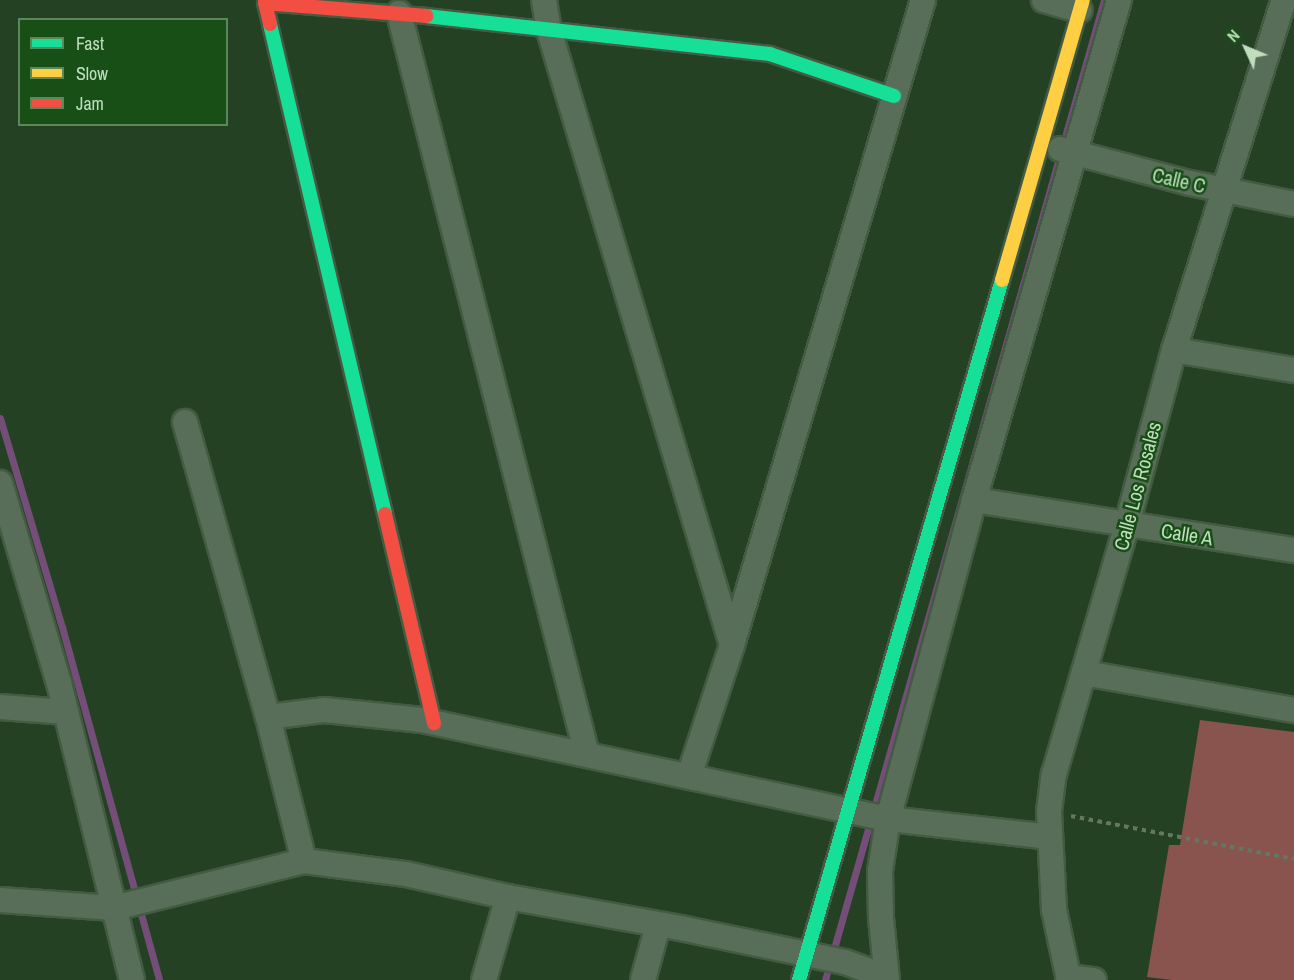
<!DOCTYPE html>
<html>
<head>
<meta charset="utf-8">
<style>
  body { margin:0 }
  #map { position:relative; width:1294px; height:980px; overflow:hidden; background:#244223; font-family:"Archivo Narrow",sans-serif }
  div>[style] { position:absolute }
  .green>* { inset:0; background:#89544d }
  .stream>* { height:7px; margin:-3.5px; padding:0 3.5px; transform-origin:3.5px; border-radius:3.5px; background:#744e79 }
  .path>* { height:4px; margin-top:-2px; transform-origin:0; background:repeating-linear-gradient(90deg,#637762 0 4.5px,transparent 0 9px) }
  .roads { filter:drop-shadow(2px 0 #435b42) drop-shadow(-2px 0 #435b42) drop-shadow(0 2px #435b42) drop-shadow(0 -2px #435b42) }
  .street>* { height:24px; margin:-12px; padding:0 12px; transform-origin:12px; border-radius:12px; background:#596e58 }
  .fast>* { height:14px; margin:-7px; padding:0 7px; transform-origin:7px; border-radius:7px; background:#16e098 }
  .slow>* { height:14px; margin:-7px; padding:0 7px; transform-origin:7px; border-radius:7px; background:#ffcf43 }
  .jam>* { height:14px; margin:-7px; padding:0 7px; transform-origin:7px; border-radius:7px; background:#f24e42 }
  span { translate:-50% -50%; white-space:nowrap; text-align:center; line-height:1.15; -webkit-text-stroke:5px #174f16; paint-order:stroke }
  .street-label { font-size:20px; color:#c0ddbe }
  .legend { position:absolute; left:18px; top:18px; width:210px; height:108px; box-sizing:border-box; background:#174f16; border:2px solid #5b8859; margin:0; padding:8px 10px; list-style:none; font-size:18px; color:#c0ddbe }
  .legend li { display:flex; align-items:center; gap:12px; height:30px }
  .legend b { width:30px; border:2px solid #5b8859 }
  .north { position:absolute; left:1216px; top:18px; width:60px; height:60px; -webkit-text-stroke:4px #174f16; paint-order:stroke; rotate:314deg; font-size:16px; font-weight:700; line-height:24px; text-align:center; color:#c0ddbe }
  .north::after { content:''; display:block; margin:auto; width:21px; height:27px; background:#c0ddbe; clip-path:polygon(50% 0,100% 100%,50% 72%,0 100%) }
</style>
</head>
<body>
<div id="map">
  <div class="green">
    <div style="clip-path:polygon(1200px 720px,1294px 732px,1294px 980px,1172px 980px,1147px 977px,1169px 845px,1180px 845px)"></div>
  </div>
  <div class="stream">
    <div style="left:0;top:418px;width:218px;rotate:73.5deg"></div>
    <div style="left:62px;top:627px;width:366px;rotate:74.6deg"></div>
    <div style="left:825px;top:980px;width:1019px;rotate:-74.11deg"></div>
  </div>
  <div class="path">
    <div style="left:1071px;top:816px;width:227px;rotate:10.9deg"></div>
  </div>
  <div class="roads">
    <div class="street">
      <div style="left:544px;top:0;width:30px;rotate:81deg"></div>
      <div style="left:549px;top:30px;width:642px;rotate:73.43deg"></div>
      <div style="left:1044px;top:0;width:37px;rotate:16deg"></div>
      <div style="left:399px;top:13px;width:765px;rotate:75.78deg"></div>
      <div style="left:1060px;top:149px;width:134px;rotate:14.7deg"></div>
      <div style="left:1190px;top:183px;width:106px;rotate:11.4deg"></div>
      <div style="left:1174px;top:350px;width:122px;rotate:9.5deg"></div>
      <div style="left:185px;top:422px;width:306px;rotate:74.3deg"></div>
      <div style="left:268px;top:717px;width:148px;rotate:76deg"></div>
      <div style="left:0;top:483px;width:209px;rotate:73.6deg"></div>
      <div style="left:59px;top:683px;width:306px;rotate:76.2deg"></div>
      <div style="left:974px;top:500px;width:324px;rotate:8.9deg"></div>
      <div style="left:1084px;top:673px;width:213px;rotate:10deg"></div>
      <div style="left:0;top:707px;width:66px;rotate:4.3deg"></div>
      <div style="left:268px;top:717px;width:56px;rotate:-7.1deg"></div>
      <div style="left:324px;top:710px;width:99px;rotate:5.8deg"></div>
      <div style="left:422px;top:720px;width:476px;rotate:12deg"></div>
      <div style="left:888px;top:819px;width:163px;rotate:6.3deg"></div>
      <div style="left:689px;top:776px;width:138px;rotate:-71.8deg"></div>
      <div style="left:732px;top:645px;width:673px;rotate:-73.5deg"></div>
      <div style="left:0;top:900px;width:114px;rotate:4deg"></div>
      <div style="left:114px;top:908px;width:196px;rotate:-13.9deg"></div>
      <div style="left:304px;top:861px;width:103px;rotate:7.3deg"></div>
      <div style="left:406px;top:874px;width:105px;rotate:12.7deg"></div>
      <div style="left:508px;top:897px;width:180px;rotate:10.2deg"></div>
      <div style="left:685px;top:929px;width:163px;rotate:11.7deg"></div>
      <div style="left:845px;top:962px;width:44px;rotate:20.1deg"></div>
      <div style="left:1068px;top:977px;width:26px;rotate:7deg"></div>
      <div style="left:484px;top:980px;width:86px;rotate:-73.9deg"></div>
      <div style="left:643px;top:980px;width:57px;rotate:-74.7deg"></div>
      <div style="left:887px;top:980px;width:62px;rotate:-95.5deg"></div>
      <div style="left:881px;top:918px;width:47px;rotate:-91.2deg"></div>
      <div style="left:880px;top:871px;width:53px;rotate:-81.3deg"></div>
      <div style="left:888px;top:819px;width:330px;rotate:-74.9deg"></div>
      <div style="left:974px;top:500px;width:521px;rotate:-73.83deg"></div>
      <div style="left:1069px;top:980px;width:72px;rotate:-102.1deg"></div>
      <div style="left:1054px;top:910px;width:98px;rotate:-92.9deg"></div>
      <div style="left:1049px;top:812px;width:38px;rotate:-83deg"></div>
      <div style="left:1054px;top:774px;width:260px;rotate:-73.7deg"></div>
      <div style="left:1127px;top:524px;width:180px;rotate:-74.9deg"></div>
      <div style="left:1174px;top:350px;width:367px;rotate:-72.6deg"></div>
    </div>
    <div class="fast">
      <div style="left:426px;top:16px;width:346px;rotate:6.3deg"></div>
      <div style="left:770px;top:54px;width:131px;rotate:18.7deg"></div>
      <div style="left:270px;top:24px;width:503px;rotate:76.79deg"></div>
      <div style="left:799px;top:980px;width:729px;rotate:-73.83deg"></div>
    </div>
    <div class="slow">
      <div style="left:1002px;top:280px;width:291px;rotate:-73.9deg"></div>
    </div>
    <div class="jam">
      <div style="left:270px;top:24px;width:22px;rotate:-103deg"></div>
      <div style="left:265px;top:3px;width:162px;rotate:4.6deg"></div>
      <div style="left:385px;top:514px;width:215px;rotate:76.8deg"></div>
    </div>
  </div>
  <div class="street-label">
    <span style="left:1179px;top:180px;rotate:13deg">Calle C</span>
    <span style="left:1137px;top:486px;rotate:-75deg">Calle Los Rosales</span>
    <span style="left:1187px;top:534px;rotate:9deg">Calle A</span>
  </div>
  <ul class="legend">
  <li><b style="height:8px;background:#16e098"></b>Fast</li>
  <li><b style="height:8px;background:#ffcf43"></b>Slow</li>
  <li><b style="height:8px;background:#f24e42"></b>Jam</li>
  </ul>
  <div class="north">N</div>
</div>
</body>
</html>
